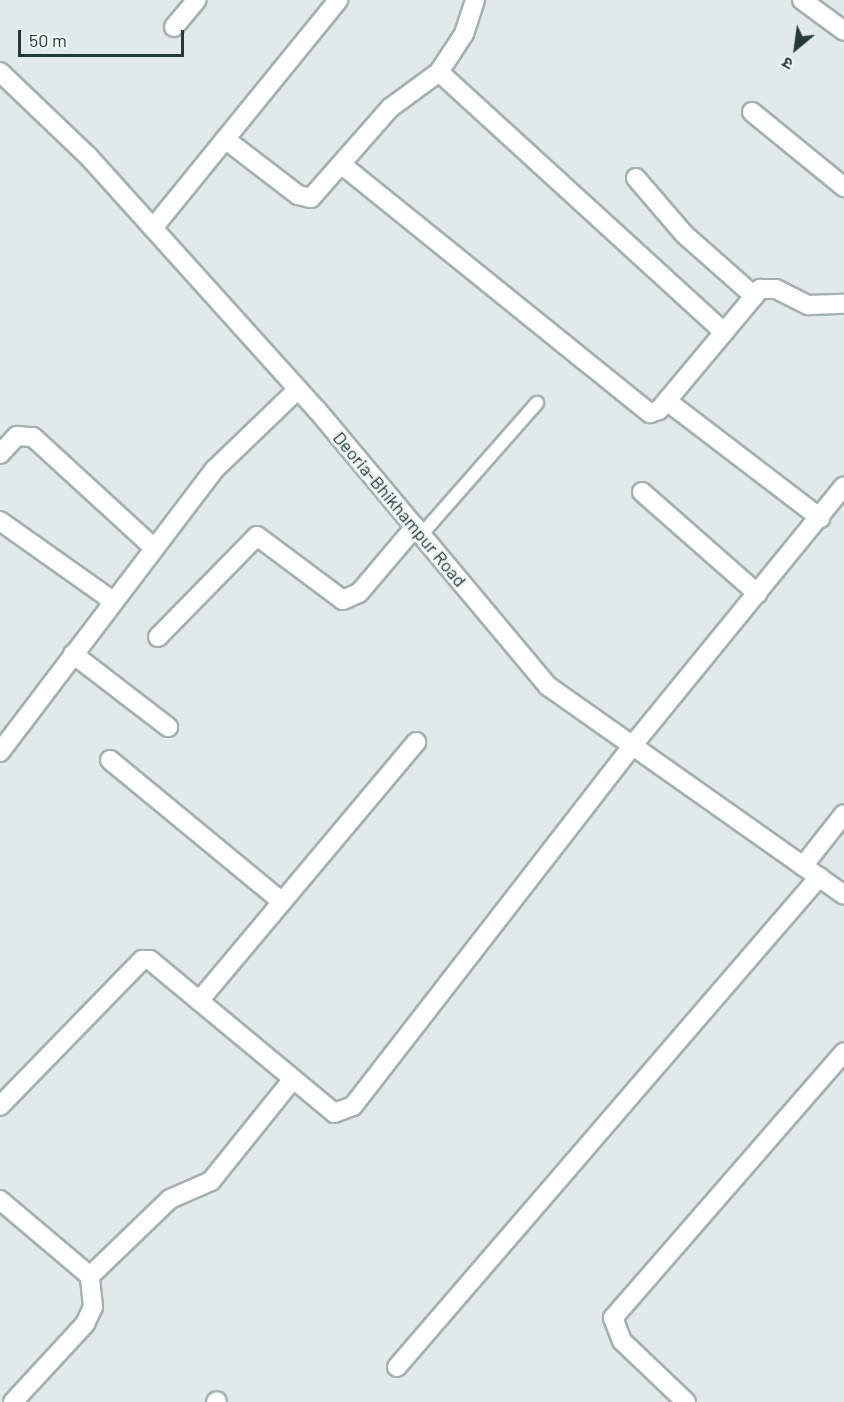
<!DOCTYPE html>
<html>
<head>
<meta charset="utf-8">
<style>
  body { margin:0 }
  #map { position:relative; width:844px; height:1402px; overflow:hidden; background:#e1eae8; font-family:Barlow,"Noto Sans Devanagari",sans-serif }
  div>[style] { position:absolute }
  .roads { filter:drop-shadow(2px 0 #a4b1b0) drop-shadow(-2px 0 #a4b1b0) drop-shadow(0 2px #a4b1b0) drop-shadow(0 -2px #a4b1b0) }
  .service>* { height:12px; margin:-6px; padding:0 6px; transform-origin:6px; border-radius:6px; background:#fff }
  .minor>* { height:18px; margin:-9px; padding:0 9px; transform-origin:9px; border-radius:9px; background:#fff }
  .secondary>* { height:18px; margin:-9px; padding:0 9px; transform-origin:9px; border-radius:9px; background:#fff }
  span { translate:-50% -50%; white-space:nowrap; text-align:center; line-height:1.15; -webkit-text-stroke:6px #f1f7f5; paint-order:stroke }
  .street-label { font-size:18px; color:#233938 }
  .north { position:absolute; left:766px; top:18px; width:60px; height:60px; -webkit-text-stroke:4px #f1f7f5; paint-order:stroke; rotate:209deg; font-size:16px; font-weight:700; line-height:24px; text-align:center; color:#233938 }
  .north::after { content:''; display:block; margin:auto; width:21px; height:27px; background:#233938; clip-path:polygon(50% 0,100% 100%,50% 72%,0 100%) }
  .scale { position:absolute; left:18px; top:30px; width:166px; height:27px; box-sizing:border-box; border:3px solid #233938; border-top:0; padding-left:8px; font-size:18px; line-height:21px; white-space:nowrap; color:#233938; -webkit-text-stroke:4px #f1f7f5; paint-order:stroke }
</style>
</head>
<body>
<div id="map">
  <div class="roads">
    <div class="service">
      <div style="left:421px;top:535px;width:176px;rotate:-48.7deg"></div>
    </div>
    <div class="minor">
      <div style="left:802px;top:0;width:52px;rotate:36.4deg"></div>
      <div style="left:174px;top:27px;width:35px;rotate:-50deg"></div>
      <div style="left:439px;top:72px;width:386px;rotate:42.4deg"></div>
      <div style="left:752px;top:112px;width:119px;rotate:39.2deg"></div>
      <div style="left:225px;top:139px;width:92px;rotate:37.5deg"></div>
      <div style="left:298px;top:195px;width:13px;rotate:13deg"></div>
      <div style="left:311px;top:198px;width:120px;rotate:-48.7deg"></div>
      <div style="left:390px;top:108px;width:61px;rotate:-36.3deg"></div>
      <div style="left:439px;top:72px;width:45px;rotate:-56.7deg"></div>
      <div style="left:464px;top:34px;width:36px;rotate:-72deg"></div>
      <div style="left:341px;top:164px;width:397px;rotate:38.9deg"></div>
      <div style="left:650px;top:413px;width:9px;rotate:-18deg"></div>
      <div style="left:659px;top:410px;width:158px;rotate:-50.1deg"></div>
      <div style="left:760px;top:289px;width:16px"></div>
      <div style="left:776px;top:289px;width:36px;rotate:27deg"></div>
      <div style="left:808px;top:305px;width:36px;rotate:-2deg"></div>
      <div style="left:636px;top:178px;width:74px;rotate:49.4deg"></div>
      <div style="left:684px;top:234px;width:94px;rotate:41.5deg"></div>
      <div style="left:153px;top:228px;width:294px;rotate:-50.9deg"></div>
      <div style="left:667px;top:401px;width:193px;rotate:37.4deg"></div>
      <div style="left:0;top:454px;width:25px;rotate:-47deg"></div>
      <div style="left:17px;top:436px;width:16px;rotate:4deg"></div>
      <div style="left:33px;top:437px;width:164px;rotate:42.5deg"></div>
      <div style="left:642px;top:492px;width:154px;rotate:41.3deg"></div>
      <div style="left:0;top:521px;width:138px;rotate:35.3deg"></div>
      <div style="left:158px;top:637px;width:141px;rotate:-45.6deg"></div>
      <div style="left:257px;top:536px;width:107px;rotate:36.7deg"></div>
      <div style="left:343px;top:600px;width:17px;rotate:-24deg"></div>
      <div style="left:359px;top:593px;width:87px;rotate:-49.7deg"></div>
      <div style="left:73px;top:654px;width:120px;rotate:37.5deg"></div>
      <div style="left:0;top:752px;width:355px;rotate:-52.8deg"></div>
      <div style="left:215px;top:469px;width:115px;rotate:-43.9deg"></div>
      <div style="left:110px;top:760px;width:223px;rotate:39.5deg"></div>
      <div style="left:803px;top:866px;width:66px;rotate:-51.7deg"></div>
      <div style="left:199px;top:1001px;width:338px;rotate:-50deg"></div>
      <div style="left:0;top:1106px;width:204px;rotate:-45.8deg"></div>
      <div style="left:142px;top:960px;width:8px"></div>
      <div style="left:150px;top:960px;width:239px;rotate:39.7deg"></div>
      <div style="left:334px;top:1113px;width:20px;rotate:-20deg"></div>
      <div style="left:353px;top:1106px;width:455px;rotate:-52.2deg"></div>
      <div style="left:632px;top:746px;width:335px;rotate:-50.8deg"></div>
      <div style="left:0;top:1200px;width:118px;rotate:40.2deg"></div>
      <div style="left:90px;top:1276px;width:111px;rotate:-43.9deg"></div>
      <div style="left:170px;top:1199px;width:45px;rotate:-23.7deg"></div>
      <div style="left:211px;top:1181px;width:131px;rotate:-51.2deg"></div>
      <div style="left:397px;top:1367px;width:647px;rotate:-49.26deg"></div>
      <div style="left:13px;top:1402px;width:106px;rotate:-47.3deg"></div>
      <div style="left:85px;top:1324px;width:19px;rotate:-65deg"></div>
      <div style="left:93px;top:1307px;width:31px;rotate:-96deg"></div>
      <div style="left:216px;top:1402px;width:1px;rotate:-45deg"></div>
      <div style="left:686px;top:1402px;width:88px;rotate:-136.4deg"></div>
      <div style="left:622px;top:1341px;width:25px;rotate:-111deg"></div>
      <div style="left:613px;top:1318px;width:352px;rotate:-49deg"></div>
    </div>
    <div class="secondary">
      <div style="left:0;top:72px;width:122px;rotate:43.7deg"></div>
      <div style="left:88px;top:156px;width:342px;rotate:48deg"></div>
      <div style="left:317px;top:410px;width:360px;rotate:50.1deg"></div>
      <div style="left:548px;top:686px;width:362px;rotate:35.2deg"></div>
    </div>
  </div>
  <div class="street-label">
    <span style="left:400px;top:509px;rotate:50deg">Deoria-Bhikhampur Road</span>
  </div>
  <div class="north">उ</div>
  <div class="scale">50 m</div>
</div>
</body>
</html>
